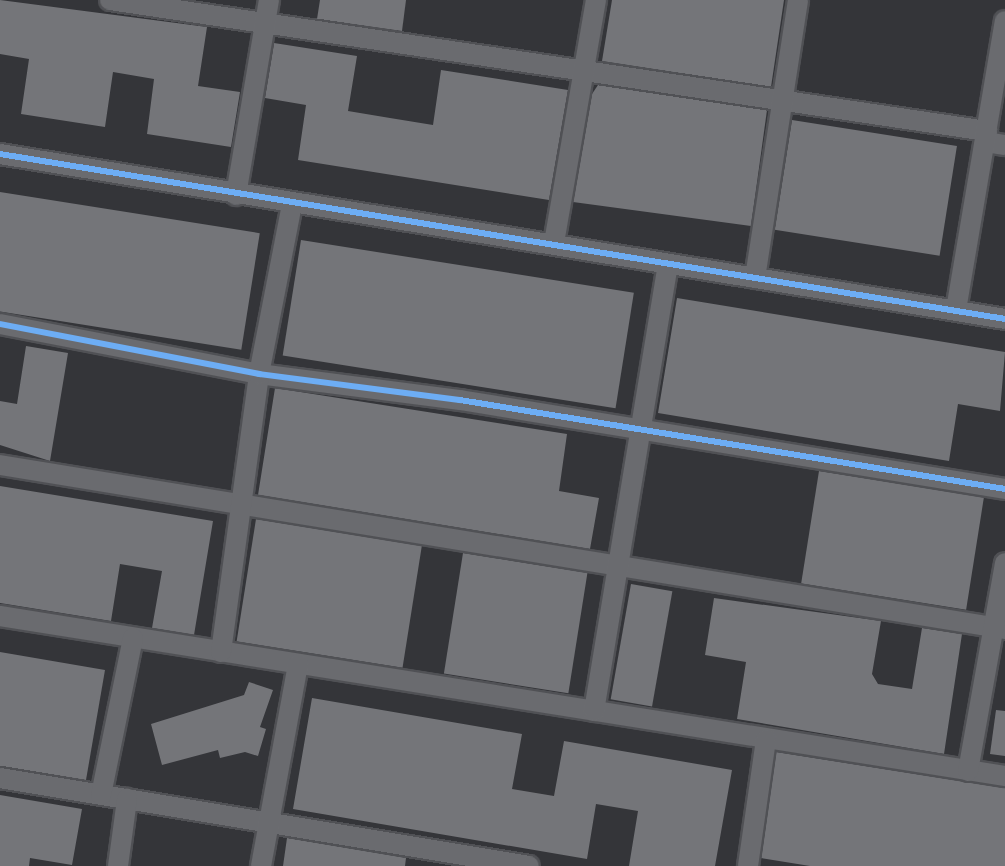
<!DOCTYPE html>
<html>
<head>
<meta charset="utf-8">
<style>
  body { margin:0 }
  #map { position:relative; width:1005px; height:866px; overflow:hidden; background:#343539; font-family:Raleway,sans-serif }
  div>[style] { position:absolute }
  .building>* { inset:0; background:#747579; transform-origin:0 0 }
  .roads { filter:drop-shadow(2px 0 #505155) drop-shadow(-2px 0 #505155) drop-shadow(0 2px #505155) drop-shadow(0 -2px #505155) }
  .minor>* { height:20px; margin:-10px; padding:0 10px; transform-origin:10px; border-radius:10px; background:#6a6b6f }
  .cycleway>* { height:6px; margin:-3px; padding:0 3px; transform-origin:3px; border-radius:3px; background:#6dadf4 }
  span { translate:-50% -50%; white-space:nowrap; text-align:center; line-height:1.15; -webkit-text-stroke:6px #272a32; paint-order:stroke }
</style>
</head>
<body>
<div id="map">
  <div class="building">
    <div style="clip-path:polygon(0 0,207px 27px,198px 86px,240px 92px,231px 147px,147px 134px,154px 79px,113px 72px,105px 127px,21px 114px,29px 59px,0 54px)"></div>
    <div style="clip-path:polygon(320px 0,406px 0,402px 31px,317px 19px)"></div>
    <div style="clip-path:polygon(612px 0,784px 0,771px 87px,602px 61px)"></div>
    <div style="clip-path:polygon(274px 43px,357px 56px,348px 111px,390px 118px,433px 125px,441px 70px,568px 90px,549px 200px,298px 160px,306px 105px,265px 98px)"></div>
    <div style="clip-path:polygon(598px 85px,767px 110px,751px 226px,573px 202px,592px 94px)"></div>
    <div style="left:792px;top:120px;width:167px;height:111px;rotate:9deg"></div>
    <div style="left:0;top:192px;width:263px;height:118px;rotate:9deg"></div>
    <div style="left:301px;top:240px;width:337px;height:117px;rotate:9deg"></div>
    <div style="clip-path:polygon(677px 298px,1005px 352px,1000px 411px,958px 404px,949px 461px,658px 413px)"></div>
    <div style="clip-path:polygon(26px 346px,68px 353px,50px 461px,0 445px,0 401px,17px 404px)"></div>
    <div style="clip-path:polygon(275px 388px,567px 434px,559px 491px,599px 498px,590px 549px,258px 495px)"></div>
    <div style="left:819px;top:471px;width:167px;height:114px;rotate:9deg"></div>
    <div style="clip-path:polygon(0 486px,213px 521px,194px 635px,152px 628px,162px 571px,120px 564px,111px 621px,0 603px)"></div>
    <div style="left:256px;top:519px;width:168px;height:124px;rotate:9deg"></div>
    <div style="left:463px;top:553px;width:126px;height:122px;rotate:9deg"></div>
    <div style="left:631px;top:584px;width:42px;height:117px;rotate:10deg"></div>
    <div style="clip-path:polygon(714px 598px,881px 621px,872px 674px,878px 684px,912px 689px,922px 628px,962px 634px,944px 754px,737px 719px,746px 662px,705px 655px)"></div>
    <div style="clip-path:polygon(0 652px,105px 670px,86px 780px,0 766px)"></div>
    <div style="clip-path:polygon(249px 682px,273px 690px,260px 727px,266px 729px,258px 756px,245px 752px,220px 758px,218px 750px,162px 765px,151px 724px,244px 695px)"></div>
    <div style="clip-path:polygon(312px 698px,522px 734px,512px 789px,554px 796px,564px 741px,732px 770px,715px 866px,629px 866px,638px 811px,596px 804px,587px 859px,293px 809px)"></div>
    <div style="clip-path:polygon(996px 710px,1005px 711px,1005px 756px,990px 754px)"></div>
    <div style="clip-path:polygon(776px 752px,1005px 788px,1005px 866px,810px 866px,761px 858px)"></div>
    <div style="clip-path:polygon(0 795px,82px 809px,72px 865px,30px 858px,29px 866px,0 866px)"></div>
    <div style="clip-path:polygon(287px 838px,406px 858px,405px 866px,283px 866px)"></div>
  </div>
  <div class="roads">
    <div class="minor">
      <div style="left:110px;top:0;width:887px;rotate:8.5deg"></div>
      <div style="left:985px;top:142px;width:20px;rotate:9deg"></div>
      <div style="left:0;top:154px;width:1018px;rotate:9.32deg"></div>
      <div style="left:236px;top:195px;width:198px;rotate:-80.4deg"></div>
      <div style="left:554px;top:243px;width:247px;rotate:-80.2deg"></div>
      <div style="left:755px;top:278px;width:281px;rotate:-81.2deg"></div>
      <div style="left:956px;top:310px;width:293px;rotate:-80.4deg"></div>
      <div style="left:0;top:324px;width:264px;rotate:10.9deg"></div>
      <div style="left:259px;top:374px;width:203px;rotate:7.4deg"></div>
      <div style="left:460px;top:400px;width:552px;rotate:9.27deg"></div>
      <div style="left:0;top:465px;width:1018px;rotate:9.27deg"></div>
      <div style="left:0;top:616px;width:1018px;rotate:9.05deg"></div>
      <div style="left:221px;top:652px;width:281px;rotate:-82.2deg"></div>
      <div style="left:259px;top:374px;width:172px;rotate:-79deg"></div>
      <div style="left:594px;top:711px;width:453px;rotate:-80.6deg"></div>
      <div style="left:968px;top:771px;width:211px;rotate:-79.9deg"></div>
      <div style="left:0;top:778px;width:536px;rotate:9.44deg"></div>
      <div style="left:101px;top:795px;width:160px;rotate:-78.5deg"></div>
      <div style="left:118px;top:866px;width:68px;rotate:-82.3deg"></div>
      <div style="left:261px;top:866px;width:205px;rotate:-79.6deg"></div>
      <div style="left:748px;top:866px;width:128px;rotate:-81.9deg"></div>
    </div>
  </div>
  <div class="cycleway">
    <div style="left:0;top:154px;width:1018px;rotate:9.32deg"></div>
    <div style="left:0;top:324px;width:264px;rotate:10.9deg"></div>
    <div style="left:259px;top:374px;width:203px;rotate:7.4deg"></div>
    <div style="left:460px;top:400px;width:552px;rotate:9.27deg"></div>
  </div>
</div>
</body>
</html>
